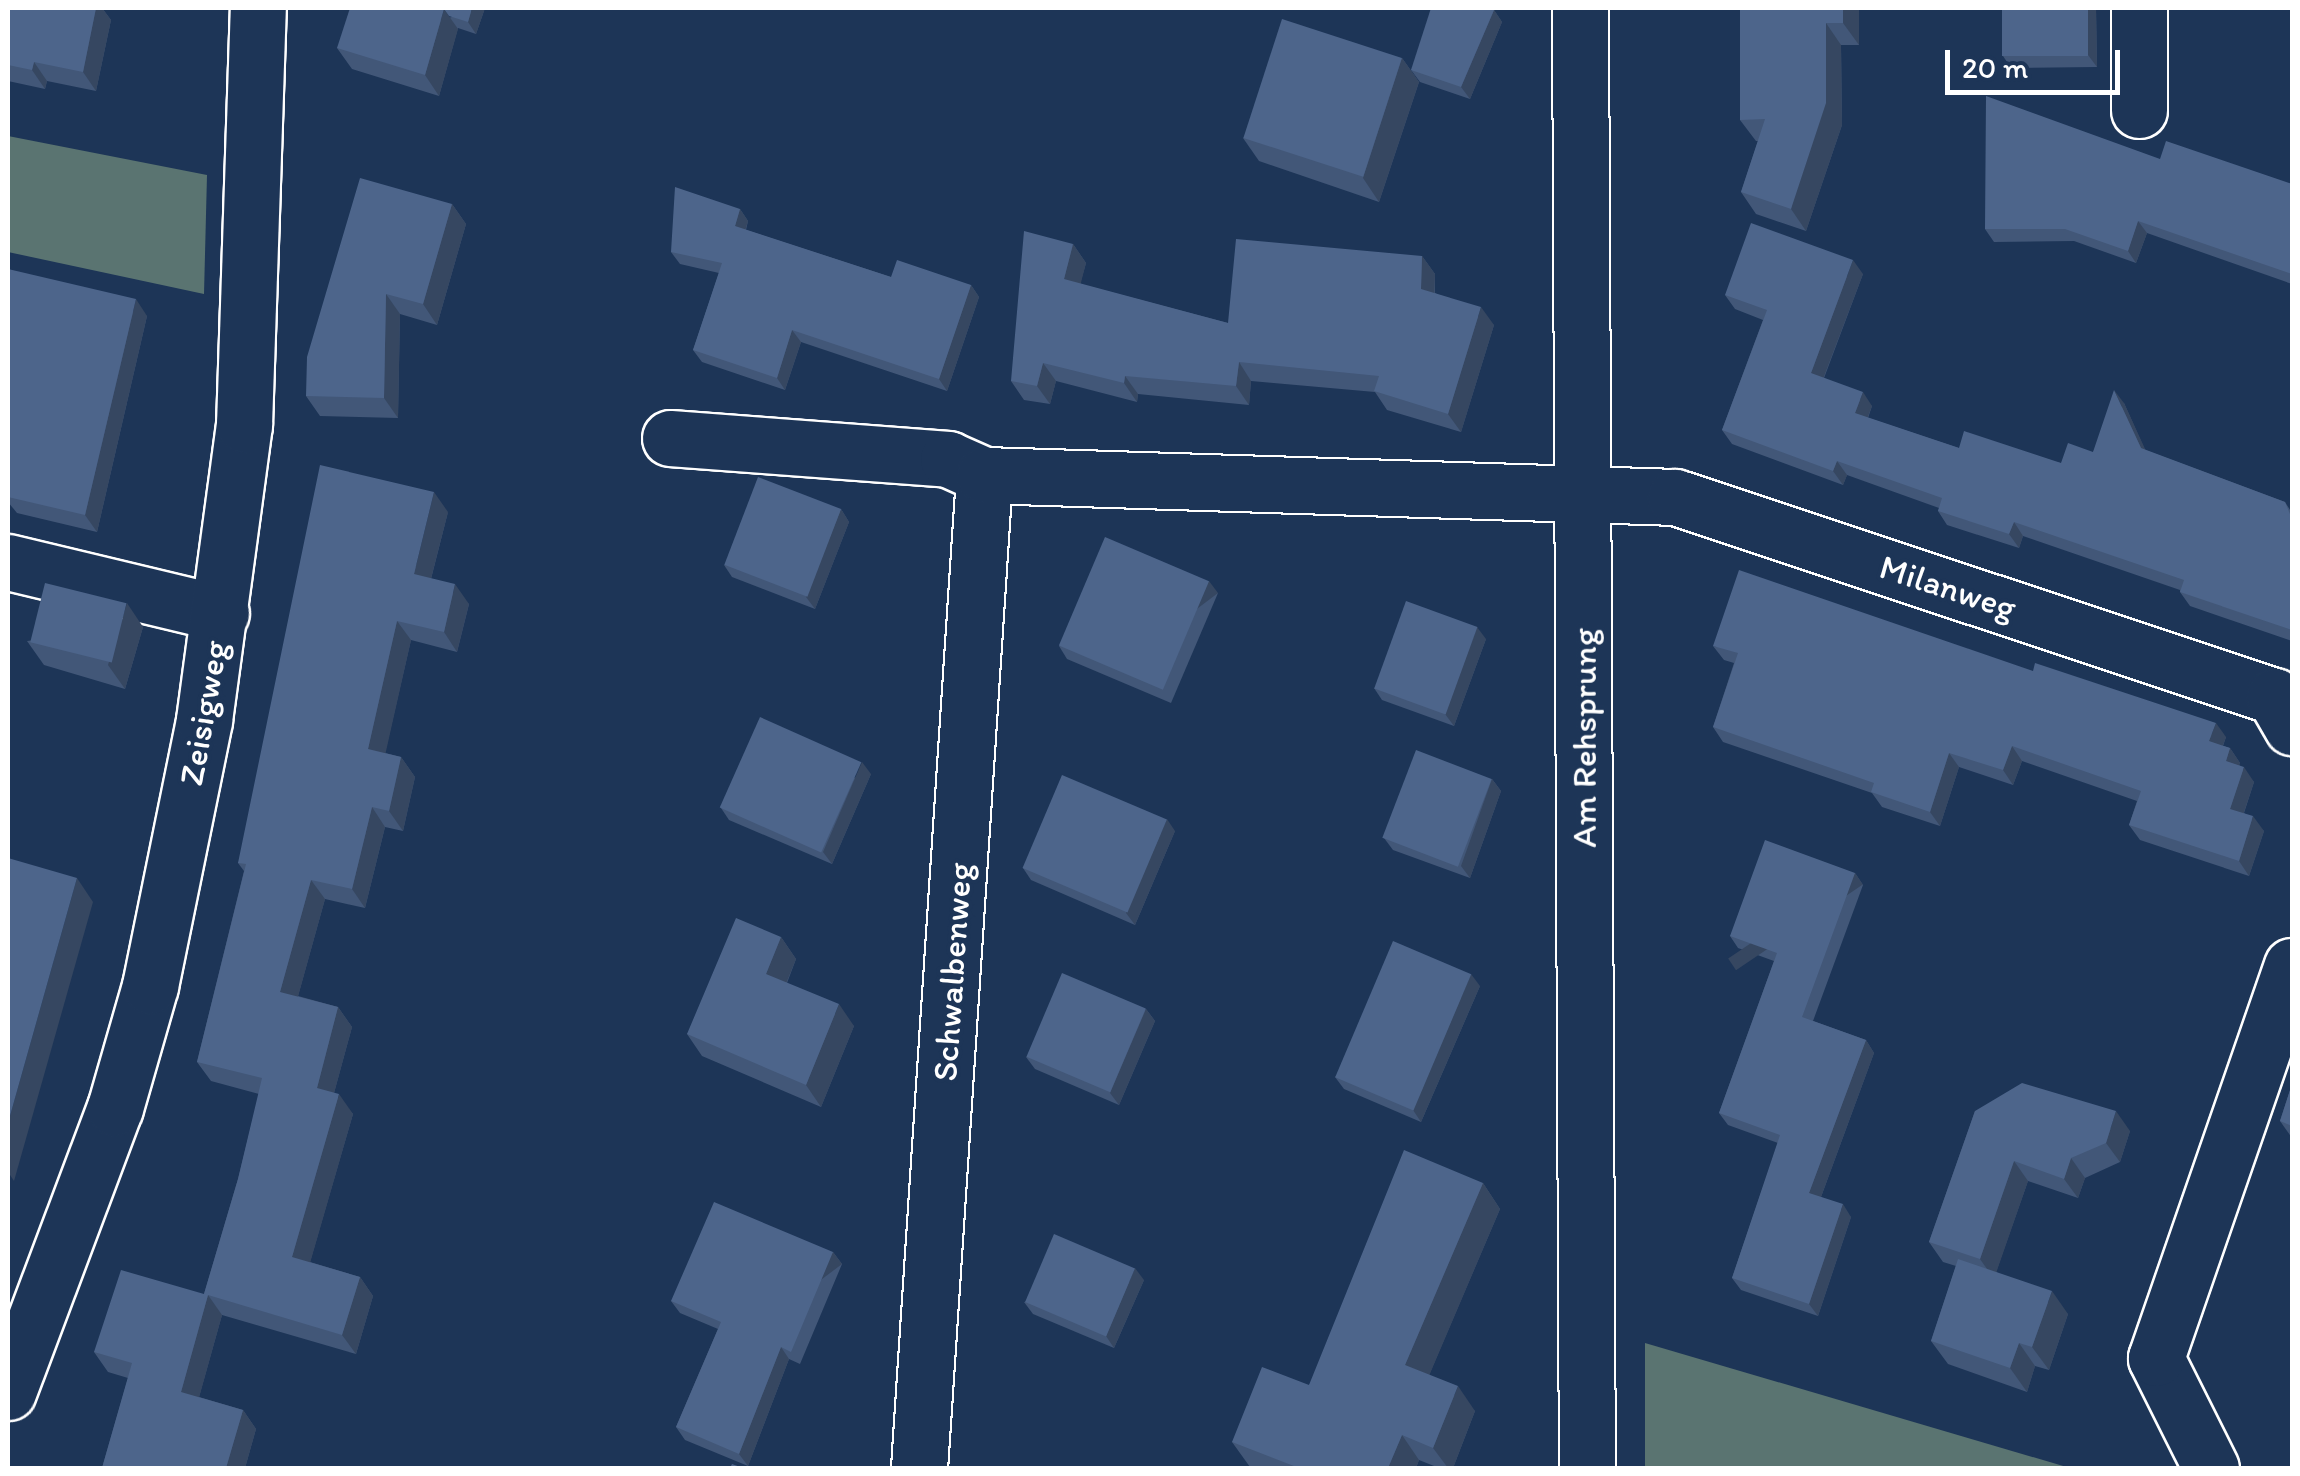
<!DOCTYPE html>
<html>
<head>
<meta charset="utf-8">
<style>
  body { margin:0 }
  #map { position:relative; width:2300px; height:1476px; overflow:hidden; background:#1d3557; font-family:Itim,sans-serif }
  div>[style] { position:absolute }
  .green>* { inset:0; background:#5a7471 }
  .roads { filter:drop-shadow(2px 0 #fff) drop-shadow(-2px 0 #fff) drop-shadow(0 2px #fff) drop-shadow(0 -2px #fff) }
  .minor>* { height:55px; margin:-27.5px; padding:0 27.5px; transform-origin:27.5px; border-radius:27.5px; background:#1d3557 }
  .wall>* { inset:0; background:#425778 }
  .shaded-wall>* { inset:0; background:#364761; transform-origin:0 0 }
  .building>* { inset:0; background:#4d658b; transform-origin:0 0 }
  span { translate:-50% -50%; white-space:nowrap; text-align:center; line-height:1.15; -webkit-text-stroke:8px #1d3557; paint-order:stroke }
  .street-label { font-size:35px; color:#fff }
  .frame { position:absolute; inset:0; border:10px solid #fff; pointer-events:none }
  .scale { position:absolute; left:1945px; top:50px; width:175px; height:45px; box-sizing:border-box; border:5px solid #fff; border-top:0; padding-left:12px; font-size:30px; line-height:35px; white-space:nowrap; color:#fff; -webkit-text-stroke:8px #1d3557; paint-order:stroke }
</style>
</head>
<body>
<div id="map">
  <div class="green">
    <div style="clip-path:polygon(8px 136px,207px 175px,204px 294px,8px 252px)"></div>
    <div style="clip-path:polygon(1645px 1343px,2070px 1468px,1645px 1468px)"></div>
  </div>
  <div class="roads">
    <div class="minor">
      <div style="left:1580px;top:8px;width:1460px;rotate:89.73deg"></div>
      <div style="left:2139px;top:110px;width:102px;rotate:-90deg"></div>
      <div style="left:670px;top:438px;width:279px;rotate:4.3deg"></div>
      <div style="left:948px;top:459px;width:39px;rotate:24deg"></div>
      <div style="left:8px;top:562px;width:219px;rotate:13.5deg"></div>
      <div style="left:8px;top:1392px;width:303px;rotate:-69.4deg"></div>
      <div style="left:115px;top:1108px;width:127px;rotate:-74deg"></div>
      <div style="left:150px;top:986px;width:271px;rotate:-78.5deg"></div>
      <div style="left:204px;top:720px;width:298px;rotate:-82.3deg"></div>
      <div style="left:244px;top:425px;width:417px;rotate:-88.1deg"></div>
      <div style="left:919px;top:1468px;width:995px;rotate:-86.25deg"></div>
      <div style="left:984px;top:475px;width:691px;rotate:1.82deg"></div>
      <div style="left:1675px;top:497px;width:631px;rotate:18.38deg"></div>
      <div style="left:2274px;top:696px;width:36px;rotate:60deg"></div>
      <div style="left:2211px;top:1468px;width:123px;rotate:-116.6deg"></div>
      <div style="left:2156px;top:1358px;width:415px;rotate:-70.9deg"></div>
    </div>
  </div>
  <div class="wall">
    <div style="clip-path:polygon(8px 8px,102px 8px,111px 20px,96px 91px,47px 81px,45px 89px,8px 81px)"></div>
    <div style="clip-path:polygon(485px 8px,476px 34px,458px 28px,439px 96px,352px 69px,337px 48px)"></div>
    <div style="clip-path:polygon(1740px 8px,1859px 8px,1859px 45px,1841px 45px,1842px 125px,1806px 231px,1756px 214px,1741px 192px,1758px 141px,1756px 141px,1740px 120px)"></div>
    <div style="clip-path:polygon(2096px 8px,2097px 67px,2011px 68px,2003px 56px)"></div>
    <div style="clip-path:polygon(1494px 10px,1502px 22px,1470px 99px,1420px 82px,1411px 70px)"></div>
    <div style="clip-path:polygon(1402px 58px,1419px 82px,1379px 202px,1259px 161px,1243px 138px)"></div>
    <div style="clip-path:polygon(2160px 159px,2292px 184px,2292px 284px,2147px 233px,2136px 263px,2074px 241px,1994px 242px,1985px 229px)"></div>
    <div style="clip-path:polygon(452px 204px,466px 224px,437px 325px,400px 314px,398px 418px,320px 416px,306px 396px)"></div>
    <div style="clip-path:polygon(740px 209px,748px 221px,746px 230px,891px 277px,971px 285px,979px 297px,947px 391px,801px 342px,785px 390px,702px 362px,693px 350px,719px 273px,680px 264px,671px 252px)"></div>
    <div style="clip-path:polygon(1073px 244px,1086px 263px,1080px 284px,1228px 323px,1422px 256px,1435px 274px,1435px 293px,1494px 325px,1461px 432px,1387px 410px,1375px 392px,1251px 381px,1249px 405px,1138px 394px,1137px 402px,1056px 381px,1050px 404px,1024px 400px,1011px 381px)"></div>
    <div style="clip-path:polygon(8px 269px,147px 316px,97px 532px,17px 513px,8px 502px)"></div>
    <div style="clip-path:polygon(1863px 274px,1824px 378px,1872px 406px,1868px 418px,1959px 448px,2061px 463px,2093px 452px,2124px 403px,2145px 450px,2285px 502px,2292px 513px,2292px 641px,2190px 606px,2180px 592px,2180px 590px,2023px 536px,2019px 548px,1947px 525px,1938px 511px,1939px 508px,1847px 475px,1843px 485px,1732px 444px,1722px 430px,1763px 320px,1735px 309px,1725px 295px)"></div>
    <div style="clip-path:polygon(841px 509px,849px 522px,815px 609px,732px 577px,724px 565px)"></div>
    <div style="clip-path:polygon(448px 512px,431px 579px,469px 604px,457px 652px,411px 640px,385px 753px,401px 757px,415px 777px,403px 831px,385px 827px,365px 908px,325px 899px,298px 996px,338px 1007px,352px 1027px,334px 1093px,353px 1114px,310px 1262px,360px 1277px,373px 1296px,356px 1354px,222px 1315px,199px 1397px,243px 1410px,256px 1429px,245px 1468px,102px 1468px,128px 1378px,108px 1372px,94px 1352px,204px 1294px,238px 1179px,259px 1094px,211px 1081px,197px 1062px,244px 871px,238px 863px)"></div>
    <div style="clip-path:polygon(1218px 593px,1171px 703px,1067px 659px,1059px 646px)"></div>
    <div style="clip-path:polygon(143px 627px,125px 689px,44px 665px,27px 641px)"></div>
    <div style="clip-path:polygon(1486px 639px,1454px 726px,1382px 700px,1374px 688px)"></div>
    <div style="clip-path:polygon(1713px 646px,2226px 737px,2223px 746px,2230px 748px,2240px 763px,2239px 765px,2254px 782px,2244px 813px,2264px 831px,2249px 876px,2140px 840px,2129px 825px,2137px 801px,2022px 761px,2013px 785px,1959px 767px,1940px 826px,1882px 807px,1872px 793px,1723px 742px,1713px 727px,1734px 663px,1724px 660px)"></div>
    <div style="clip-path:polygon(871px 774px,832px 864px,729px 820px,721px 808px)"></div>
    <div style="clip-path:polygon(1492px 779px,1501px 791px,1470px 878px,1393px 850px,1384px 838px)"></div>
    <div style="clip-path:polygon(1175px 831px,1135px 925px,1031px 880px,1023px 868px)"></div>
    <div style="clip-path:polygon(1855px 873px,1863px 885px,1813px 1021px,1866px 1040px,1874px 1053px,1821px 1197px,1851px 1217px,1818px 1316px,1741px 1290px,1732px 1278px,1778px 1143px,1728px 1125px,1719px 1113px,1774px 961px,1738px 948px,1730px 936px)"></div>
    <div style="clip-path:polygon(781px 937px,796px 959px,787px 983px,854px 1026px,821px 1107px,702px 1056px,687px 1034px)"></div>
    <div style="clip-path:polygon(1480px 986px,1421px 1122px,1344px 1089px,1335px 1077px)"></div>
    <div style="clip-path:polygon(1146px 1009px,1155px 1021px,1119px 1105px,1035px 1069px,1026px 1057px)"></div>
    <div style="clip-path:polygon(2292px 1084px,2292px 1138px,2280px 1121px)"></div>
    <div style="clip-path:polygon(1975px 1111px,2130px 1131px,2120px 1162px,2085px 1178px,2078px 1198px,2028px 1181px,1996px 1272px,2068px 1314px,2049px 1370px,2035px 1366px,2027px 1392px,1948px 1364px,1931px 1341px,1956px 1266px,1943px 1262px,1929px 1242px)"></div>
    <div style="clip-path:polygon(1483px 1183px,1500px 1209px,1429px 1375px,1475px 1411px,1453px 1468px,1439px 1468px,1419px 1460px,1416px 1468px,1253px 1468px,1250px 1467px,1232px 1442px,1309px 1385px)"></div>
    <div style="clip-path:polygon(833px 1252px,842px 1264px,800px 1364px,789px 1359px,748px 1466px,685px 1440px,676px 1427px,718px 1329px,680px 1313px,671px 1301px)"></div>
    <div style="clip-path:polygon(1144px 1280px,1114px 1348px,1033px 1314px,1024px 1302px)"></div>
  </div>
  <div class="shaded-wall">
    <div style="clip-path:polygon(96px 8px,102px 8px,111px 20px,96px 91px,83px 72px)"></div>
    <div style="clip-path:polygon(472px 8px,485px 8px,476px 34px,468px 22px)"></div>
    <div style="clip-path:polygon(1843px 8px,1859px 8px,1859px 45px,1843px 23px)"></div>
    <div style="clip-path:polygon(2088px 8px,2096px 8px,2097px 67px,2088px 55px)"></div>
    <div style="clip-path:polygon(444px 9px,458px 29px,439px 96px,425px 75px)"></div>
    <div style="clip-path:polygon(1494px 10px,1502px 22px,1470px 99px,1461px 87px)"></div>
    <div style="clip-path:polygon(1826px 23px,1841px 45px,1842px 125px,1806px 231px,1791px 209px)"></div>
    <div style="clip-path:polygon(1402px 58px,1419px 82px,1379px 202px,1363px 178px)"></div>
    <div style="clip-path:polygon(34px 62px,47px 81px,45px 89px,32px 70px)"></div>
    <div style="clip-path:polygon(452px 204px,466px 224px,437px 325px,423px 304px)"></div>
    <div style="clip-path:polygon(740px 209px,748px 221px,743px 238px,735px 226px)"></div>
    <div style="clip-path:polygon(2138px 221px,2147px 233px,2136px 263px,2128px 251px)"></div>
    <div style="clip-path:polygon(1073px 244px,1086px 263px,1077px 298px,1064px 279px)"></div>
    <div style="clip-path:polygon(1422px 256px,1435px 274px,1434px 307px,1421px 289px)"></div>
    <div style="clip-path:polygon(1853px 260px,1863px 274px,1820px 387px,1811px 373px)"></div>
    <div style="clip-path:polygon(971px 285px,979px 297px,947px 391px,939px 379px)"></div>
    <div style="clip-path:polygon(386px 294px,400px 314px,398px 418px,384px 398px)"></div>
    <div style="clip-path:polygon(136px 299px,147px 316px,97px 532px,85px 515px)"></div>
    <div style="clip-path:polygon(1481px 307px,1494px 325px,1461px 432px,1448px 414px)"></div>
    <div style="clip-path:polygon(792px 330px,801px 342px,785px 390px,777px 378px)"></div>
    <div style="clip-path:polygon(1239px 362px,1251px 381px,1249px 405px,1236px 386px)"></div>
    <div style="clip-path:polygon(1043px 363px,1056px 381px,1050px 404px,1037px 386px)"></div>
    <div style="clip-path:polygon(1125px 376px,1138px 394px,1137px 402px,1124px 383px)"></div>
    <div style="clip-path:polygon(2114px 390px,2124px 403px,2151px 462px,2141px 448px)"></div>
    <div style="clip-path:polygon(1863px 392px,1872px 406px,1864px 427px,1855px 413px)"></div>
    <div style="clip-path:polygon(1837px 461px,1847px 475px,1843px 485px,1833px 471px)"></div>
    <div style="clip-path:polygon(434px 492px,448px 512px,427px 594px,414px 574px)"></div>
    <div style="clip-path:polygon(841px 509px,849px 522px,815px 609px,806px 597px)"></div>
    <div style="clip-path:polygon(2014px 522px,2023px 536px,2019px 548px,2009px 534px)"></div>
    <div style="left:1209px;top:581px;width:15px;height:120px;rotate:53deg"></div>
    <div style="clip-path:polygon(455px 584px,469px 604px,457px 652px,444px 632px)"></div>
    <div style="clip-path:polygon(127px 603px,143px 627px,125px 689px,108px 665px)"></div>
    <div style="clip-path:polygon(397px 621px,411px 640px,382px 769px,368px 749px)"></div>
    <div style="clip-path:polygon(1477px 627px,1486px 639px,1454px 726px,1445px 714px)"></div>
    <div style="clip-path:polygon(2216px 723px,2226px 737px,2219px 756px,2209px 741px)"></div>
    <div style="clip-path:polygon(2012px 746px,2022px 761px,2013px 785px,2003px 770px)"></div>
    <div style="clip-path:polygon(2230px 748px,2240px 763px,2236px 775px,2226px 761px)"></div>
    <div style="clip-path:polygon(1949px 753px,1959px 767px,1940px 826px,1930px 812px)"></div>
    <div style="clip-path:polygon(401px 757px,415px 777px,403px 831px,389px 811px)"></div>
    <div style="clip-path:polygon(862px 762px,871px 774px,832px 864px,823px 852px)"></div>
    <div style="clip-path:polygon(2244px 767px,2254px 782px,2240px 824px,2230px 809px)"></div>
    <div style="clip-path:polygon(1492px 779px,1501px 791px,1470px 878px,1461px 866px)"></div>
    <div style="clip-path:polygon(372px 807px,385px 827px,365px 908px,352px 889px)"></div>
    <div style="clip-path:polygon(2253px 816px,2264px 831px,2249px 876px,2239px 861px)"></div>
    <div style="clip-path:polygon(1167px 819px,1175px 831px,1135px 925px,1126px 913px)"></div>
    <div style="left:1855px;top:873px;width:14px;height:153px;rotate:56deg"></div>
    <div style="clip-path:polygon(77px 878px,93px 902px,14px 1181px,8px 1172px,8px 1123px)"></div>
    <div style="clip-path:polygon(311px 880px,325px 899px,294px 1011px,280px 992px)"></div>
    <div style="clip-path:polygon(781px 937px,796px 959px,781px 996px,766px 974px)"></div>
    <div style="clip-path:polygon(1471px 974px,1480px 986px,1421px 1122px,1413px 1110px)"></div>
    <div style="clip-path:polygon(839px 1004px,854px 1026px,821px 1107px,806px 1085px)"></div>
    <div style="clip-path:polygon(338px 1007px,352px 1027px,330px 1108px,317px 1088px)"></div>
    <div style="clip-path:polygon(1146px 1009px,1155px 1021px,1119px 1105px,1110px 1093px)"></div>
    <div style="clip-path:polygon(1866px 1040px,1874px 1053px,1818px 1205px,1809px 1193px)"></div>
    <div style="clip-path:polygon(339px 1094px,353px 1114px,306px 1277px,292px 1257px)"></div>
    <div style="clip-path:polygon(2116px 1111px,2130px 1131px,2120px 1162px,2106px 1143px)"></div>
    <div style="clip-path:polygon(2071px 1158px,2085px 1178px,2078px 1198px,2064px 1179px)"></div>
    <div style="clip-path:polygon(2014px 1161px,2028px 1181px,1994px 1279px,1980px 1259px)"></div>
    <div style="clip-path:polygon(1483px 1183px,1500px 1209px,1423px 1390px,1405px 1365px)"></div>
    <div style="clip-path:polygon(1843px 1204px,1851px 1217px,1818px 1316px,1809px 1304px)"></div>
    <div style="left:833px;top:1252px;width:15px;height:108px;rotate:53deg"></div>
    <div style="clip-path:polygon(1135px 1268px,1144px 1280px,1114px 1348px,1106px 1336px)"></div>
    <div style="clip-path:polygon(360px 1277px,373px 1296px,356px 1354px,342px 1335px)"></div>
    <div style="clip-path:polygon(2052px 1291px,2068px 1314px,2049px 1370px,2032px 1347px)"></div>
    <div style="clip-path:polygon(208px 1295px,222px 1315px,195px 1412px,181px 1392px)"></div>
    <div style="clip-path:polygon(2019px 1343px,2035px 1366px,2027px 1392px,2010px 1368px)"></div>
    <div style="clip-path:polygon(781px 1347px,789px 1359px,748px 1466px,739px 1454px)"></div>
    <div style="clip-path:polygon(1458px 1386px,1475px 1411px,1453px 1468px,1448px 1468px,1433px 1448px)"></div>
    <div style="clip-path:polygon(243px 1410px,256px 1429px,245px 1468px,226px 1468px)"></div>
    <div style="clip-path:polygon(1402px 1435px,1419px 1460px,1416px 1468px,1388px 1468px)"></div>
  </div>
  <div class="building">
    <div style="clip-path:polygon(8px 8px,96px 8px,83px 72px,34px 62px,32px 70px,8px 65px)"></div>
    <div style="clip-path:polygon(350px 8px,444px 9px,425px 75px,337px 48px)"></div>
    <div style="clip-path:polygon(440px 8px,472px 8px,468px 22px,449px 16px,444px 9px)"></div>
    <div style="clip-path:polygon(1431px 8px,1489px 8px,1494px 10px,1461px 87px,1411px 70px)"></div>
    <div style="clip-path:polygon(1740px 8px,1843px 8px,1843px 23px,1826px 23px,1826px 103px,1791px 209px,1741px 192px,1765px 119px,1740px 120px)"></div>
    <div style="left:2002px;top:8px;width:86px;height:48px"></div>
    <div style="left:1282px;top:19px;width:126px;height:125px;rotate:18deg"></div>
    <div style="clip-path:polygon(1986px 96px,2160px 159px,2166px 141px,2292px 184px,2292px 274px,2138px 221px,2128px 251px,2065px 229px,1985px 229px)"></div>
    <div style="clip-path:polygon(360px 178px,452px 204px,423px 304px,386px 294px,384px 398px,306px 396px,307px 357px)"></div>
    <div style="clip-path:polygon(675px 187px,740px 209px,735px 226px,891px 277px,897px 260px,971px 285px,939px 379px,792px 330px,777px 378px,693px 350px,722px 263px,671px 252px)"></div>
    <div style="clip-path:polygon(1751px 223px,1853px 260px,1811px 373px,1863px 392px,1855px 413px,1959px 448px,1964px 431px,2061px 463px,2068px 443px,2093px 452px,2114px 390px,2141px 448px,2285px 502px,2292px 519px,2292px 630px,2180px 592px,2184px 580px,2014px 522px,2009px 534px,1938px 511px,1942px 498px,1837px 461px,1833px 471px,1722px 430px,1767px 310px,1725px 295px)"></div>
    <div style="clip-path:polygon(1024px 231px,1073px 244px,1064px 279px,1228px 323px,1236px 239px,1422px 256px,1421px 289px,1481px 307px,1448px 414px,1374px 391px,1379px 376px,1239px 362px,1236px 386px,1125px 376px,1124px 383px,1043px 363px,1037px 386px,1011px 381px)"></div>
    <div style="clip-path:polygon(8px 269px,136px 299px,85px 515px,8px 497px)"></div>
    <div style="clip-path:polygon(320px 465px,434px 492px,414px 574px,455px 584px,444px 632px,397px 621px,368px 749px,401px 757px,389px 811px,372px 807px,352px 889px,311px 880px,280px 992px,338px 1007px,317px 1088px,339px 1094px,292px 1257px,360px 1277px,342px 1335px,208px 1295px,181px 1392px,243px 1410px,226px 1468px,102px 1468px,132px 1363px,94px 1352px,121px 1270px,204px 1294px,238px 1179px,262px 1078px,197px 1062px,246px 864px,238px 863px)"></div>
    <div style="left:758px;top:477px;width:89px;height:94px;rotate:21deg"></div>
    <div style="left:1105px;top:537px;width:113px;height:118px;rotate:23deg"></div>
    <div style="clip-path:polygon(1739px 570px,2033px 671px,2035px 663px,2216px 723px,2209px 741px,2230px 748px,2226px 761px,2244px 767px,2230px 809px,2253px 816px,2239px 861px,2129px 825px,2141px 791px,2012px 746px,2003px 770px,1949px 753px,1930px 812px,1871px 792px,1874px 783px,1713px 727px,1738px 653px,1713px 646px)"></div>
    <div style="left:45px;top:583px;width:84px;height:61px;rotate:14deg"></div>
    <div style="left:1406px;top:601px;width:76px;height:93px;rotate:20deg"></div>
    <div style="left:760px;top:717px;width:111px;height:99px;rotate:24deg"></div>
    <div style="left:1416px;top:750px;width:81px;height:94px;rotate:21deg"></div>
    <div style="left:1062px;top:775px;width:114px;height:101px;rotate:23deg"></div>
    <div style="clip-path:polygon(1765px 840px,1855px 873px,1802px 1017px,1866px 1040px,1809px 1193px,1843px 1204px,1809px 1304px,1732px 1278px,1780px 1135px,1719px 1113px,1777px 953px,1730px 936px)"></div>
    <div style="clip-path:polygon(8px 858px,77px 878px,8px 1123px)"></div>
    <div style="clip-path:polygon(736px 918px,781px 937px,766px 974px,839px 1004px,806px 1085px,687px 1034px)"></div>
    <div style="left:1393px;top:941px;width:85px;height:148px;rotate:23deg"></div>
    <div style="left:1062px;top:973px;width:91px;height:91px;rotate:23deg"></div>
    <div style="clip-path:polygon(2022px 1083px,2116px 1111px,2106px 1143px,2071px 1158px,2064px 1179px,2014px 1161px,1980px 1259px,1929px 1242px,1975px 1111px)"></div>
    <div style="clip-path:polygon(2292px 1084px,2292px 1126px,2280px 1121px)"></div>
    <div style="clip-path:polygon(1404px 1150px,1483px 1183px,1405px 1365px,1458px 1386px,1433px 1448px,1402px 1435px,1388px 1468px,1299px 1468px,1232px 1442px,1262px 1367px,1309px 1385px)"></div>
    <div style="clip-path:polygon(714px 1202px,833px 1252px,791px 1352px,781px 1347px,739px 1454px,676px 1427px,721px 1322px,671px 1301px)"></div>
    <div style="left:1054px;top:1234px;width:88px;height:74px;rotate:23deg"></div>
    <div style="clip-path:polygon(1958px 1259px,2052px 1291px,2032px 1347px,2019px 1343px,2010px 1368px,1931px 1341px)"></div>
    <div style="clip-path:polygon(732px 1464px,743px 1468px,730px 1468px)"></div>
  </div>
  <div class="street-label">
    <span style="left:1948px;top:587px;rotate:18deg">Milanweg</span>
    <span style="left:203px;top:713px;rotate:-80deg">Zeisigweg</span>
    <span style="left:1584px;top:738px;rotate:-90deg">Am Rehsprung</span>
    <span style="left:952px;top:972px;rotate:-86deg">Schwalbenweg</span>
  </div>
  <div class="frame"></div>
  <div class="scale">20 m</div>
</div>
</body>
</html>
